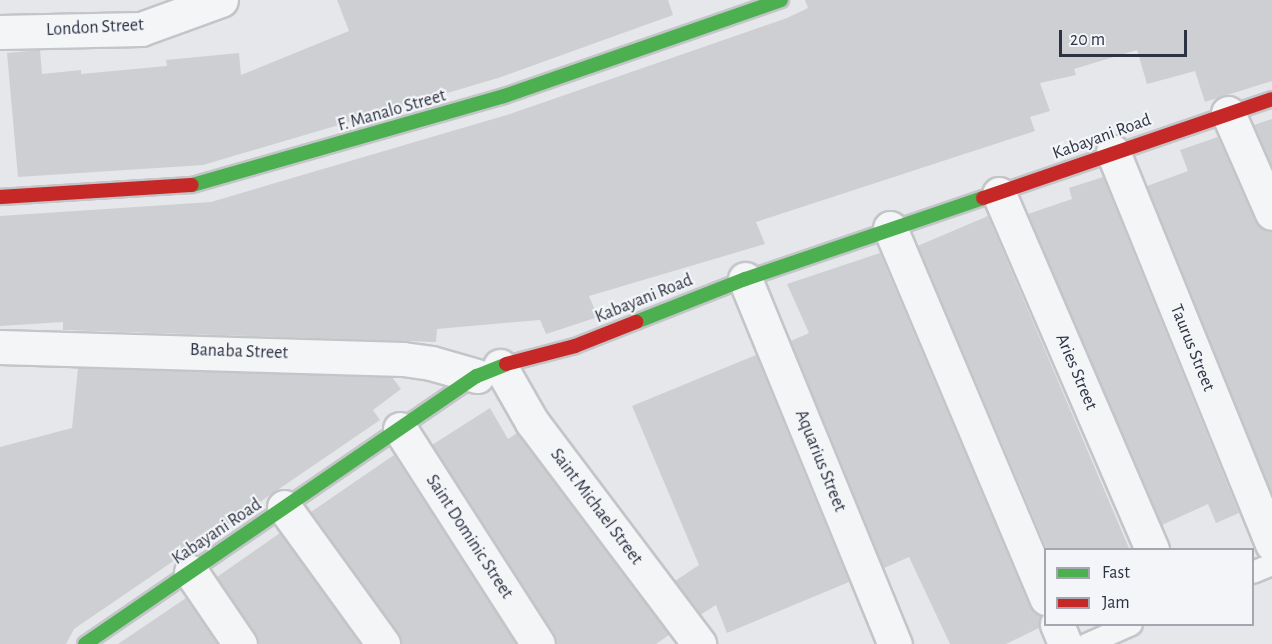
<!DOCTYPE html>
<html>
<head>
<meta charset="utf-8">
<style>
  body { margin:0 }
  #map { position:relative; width:1272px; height:644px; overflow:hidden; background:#e5e7ea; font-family:"Alegreya Sans",sans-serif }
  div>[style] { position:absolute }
  .building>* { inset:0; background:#cdcfd2; transform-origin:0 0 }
  .roads { filter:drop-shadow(2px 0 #c3c5c8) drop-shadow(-2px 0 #c3c5c8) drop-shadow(0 2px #c3c5c8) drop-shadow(0 -2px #c3c5c8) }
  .lane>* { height:21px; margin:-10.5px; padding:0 10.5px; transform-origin:10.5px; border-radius:10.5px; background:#f4f5f6 }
  .street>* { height:33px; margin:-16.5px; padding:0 16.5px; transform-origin:16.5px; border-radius:16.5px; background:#f4f5f6 }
  .fast>* { height:14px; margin:-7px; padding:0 7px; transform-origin:7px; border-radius:7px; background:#4caf50 }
  .jam>* { height:14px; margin:-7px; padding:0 7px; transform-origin:7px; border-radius:7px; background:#c62828 }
  span { translate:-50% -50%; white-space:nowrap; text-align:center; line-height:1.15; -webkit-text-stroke:4.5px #f4f5f8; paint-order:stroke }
  .street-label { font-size:18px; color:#2c3343 }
  .legend { position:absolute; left:1044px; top:548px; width:210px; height:78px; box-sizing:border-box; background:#f4f5f8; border:2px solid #a4a7b0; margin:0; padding:8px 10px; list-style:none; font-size:18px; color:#2c3343 }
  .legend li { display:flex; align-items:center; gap:12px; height:30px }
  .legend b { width:30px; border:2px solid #a4a7b0 }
  .scale { position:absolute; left:1059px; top:30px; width:128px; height:27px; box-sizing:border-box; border:3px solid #2c3343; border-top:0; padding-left:8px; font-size:18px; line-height:21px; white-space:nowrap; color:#2c3343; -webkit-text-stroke:4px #f4f5f8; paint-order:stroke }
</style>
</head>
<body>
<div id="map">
  <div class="building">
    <div style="clip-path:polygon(337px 0,668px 0,673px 15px,498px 78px,203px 165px,18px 177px,7px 53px,40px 50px,42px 74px,81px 70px,81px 74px,167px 66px,166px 60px,239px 53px,241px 75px,349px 31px)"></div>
    <div style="clip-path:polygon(805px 0,1272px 0,1272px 81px,1205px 102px,1195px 71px,1147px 84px,1137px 50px,1074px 69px,1076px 75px,1040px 83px,1050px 111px,1030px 117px,1035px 131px,756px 222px,765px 244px,589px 296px,598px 317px,546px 334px,540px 320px,437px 329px,436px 342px,63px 330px,63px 322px,0 326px,0 216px,211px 202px,510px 114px,787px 18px,808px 8px)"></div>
    <div style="clip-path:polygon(1272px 119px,1272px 166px,1254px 125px)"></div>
    <div style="clip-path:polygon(1218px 137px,1255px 221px,1261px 228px,1272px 231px,1272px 494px,1147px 186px,1188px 171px,1180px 150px)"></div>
    <div style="clip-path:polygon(1103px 177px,1239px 513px,1216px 523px,1208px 504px,1162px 525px,1028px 214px,1072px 199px,1069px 188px)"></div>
    <div style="left:988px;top:216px;width:362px;height:76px;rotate:67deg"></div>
    <div style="clip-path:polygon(880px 253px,1029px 605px,1041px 616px,1039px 628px,1006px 644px,950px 644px,909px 557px,884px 568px,791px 341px,809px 333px,787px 284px)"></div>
    <div style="clip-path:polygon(756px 355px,849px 582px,727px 633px,716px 605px,700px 615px,675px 581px,699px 565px,632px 406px)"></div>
    <div style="clip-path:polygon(78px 368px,392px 377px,401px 389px,373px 410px,380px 420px,74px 629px,66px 644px,0 644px,0 447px,72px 428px)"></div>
    <div style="clip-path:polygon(490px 408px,508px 439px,517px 433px,669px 635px,656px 644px,557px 644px,432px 445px)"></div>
    <div style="clip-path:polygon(394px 455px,516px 644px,401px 644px,398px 633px,311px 512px)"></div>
    <div style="clip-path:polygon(280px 533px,360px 644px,259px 644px,217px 577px)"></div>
    <div style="clip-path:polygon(186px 598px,217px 644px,118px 644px)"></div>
  </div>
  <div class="roads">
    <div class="lane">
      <div style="left:1252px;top:572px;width:22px;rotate:-22deg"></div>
      <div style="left:1086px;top:644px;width:49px;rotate:-24deg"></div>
    </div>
    <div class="street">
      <div style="left:0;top:32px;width:141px;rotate:-1.2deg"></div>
      <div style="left:141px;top:29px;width:85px;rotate:-19.9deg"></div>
      <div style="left:1228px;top:113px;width:109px;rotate:66.3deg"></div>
      <div style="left:1113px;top:152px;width:423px;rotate:67.9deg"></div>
      <div style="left:999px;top:194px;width:387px;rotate:66.7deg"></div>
      <div style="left:890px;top:228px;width:402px;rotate:67.1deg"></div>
      <div style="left:745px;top:279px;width:395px;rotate:67.7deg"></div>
      <div style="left:0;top:347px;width:403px;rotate:1.7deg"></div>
      <div style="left:403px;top:359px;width:28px;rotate:8deg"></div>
      <div style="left:431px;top:363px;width:48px;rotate:15.8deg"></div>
      <div style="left:500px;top:366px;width:64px;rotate:60.3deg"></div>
      <div style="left:532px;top:422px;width:278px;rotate:53deg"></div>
      <div style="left:400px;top:429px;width:255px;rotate:57.3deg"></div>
      <div style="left:284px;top:507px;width:169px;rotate:54.1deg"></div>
      <div style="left:191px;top:572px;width:87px;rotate:55.8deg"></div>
      <div style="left:1057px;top:624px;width:22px;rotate:68deg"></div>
    </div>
    <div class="fast">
      <div style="left:192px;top:185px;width:324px;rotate:-15.9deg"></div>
      <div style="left:504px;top:96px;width:293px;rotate:-19.1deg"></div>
      <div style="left:636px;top:322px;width:117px;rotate:-21.5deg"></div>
      <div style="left:745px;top:279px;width:251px;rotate:-18.8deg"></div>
      <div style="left:85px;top:644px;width:475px;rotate:-34.4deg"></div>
      <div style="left:477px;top:376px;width:31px;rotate:-22deg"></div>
    </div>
    <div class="jam">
      <div style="left:0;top:197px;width:192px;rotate:-3.6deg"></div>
      <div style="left:983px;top:198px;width:305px;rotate:-18.9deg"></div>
      <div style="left:506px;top:364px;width:71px;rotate:-14.6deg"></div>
      <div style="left:575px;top:346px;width:66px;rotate:-21.5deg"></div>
    </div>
  </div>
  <div class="street-label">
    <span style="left:95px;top:28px;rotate:-3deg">London Street</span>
    <span style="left:392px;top:111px;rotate:-16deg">F. Manalo Street</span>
    <span style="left:1102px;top:137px;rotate:-20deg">Kabayani Road</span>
    <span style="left:644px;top:299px;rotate:-22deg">Kabayani Road</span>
    <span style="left:1192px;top:348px;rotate:68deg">Taurus Street</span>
    <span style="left:239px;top:352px;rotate:2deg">Banaba Street</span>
    <span style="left:1076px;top:372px;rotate:67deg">Aries Street</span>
    <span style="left:820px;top:461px;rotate:68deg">Aquarius Street</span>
    <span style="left:596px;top:507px;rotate:53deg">Saint Michael Street</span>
    <span style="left:217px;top:532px;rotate:-34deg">Kabayani Road</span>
    <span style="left:469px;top:537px;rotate:57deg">Saint Dominic Street</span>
  </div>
  <ul class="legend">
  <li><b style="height:8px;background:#4caf50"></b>Fast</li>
  <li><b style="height:8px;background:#c62828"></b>Jam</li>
  </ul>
  <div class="scale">20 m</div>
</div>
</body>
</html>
